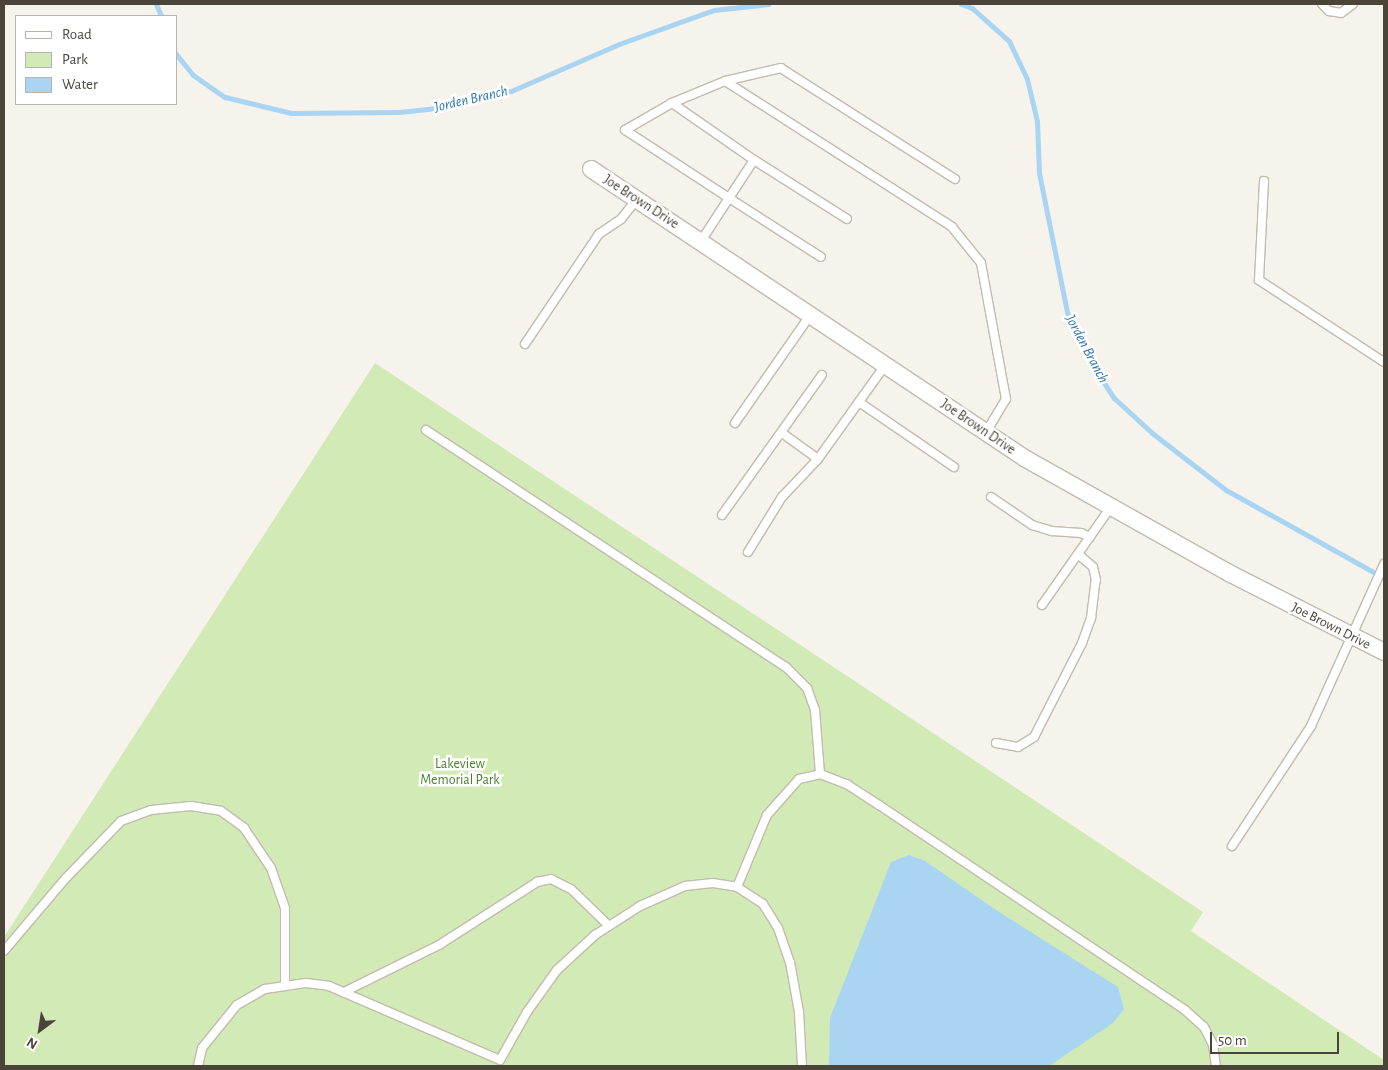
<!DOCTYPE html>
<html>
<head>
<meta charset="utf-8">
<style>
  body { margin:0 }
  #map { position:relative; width:1388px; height:1070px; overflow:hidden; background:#f6f3ec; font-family:"Alegreya Sans",sans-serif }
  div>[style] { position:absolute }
  .green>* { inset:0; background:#d2eab5 }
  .water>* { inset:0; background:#a9d4f2 }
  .stream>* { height:5px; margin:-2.5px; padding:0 2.5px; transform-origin:2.5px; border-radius:2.5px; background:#a9d4f2 }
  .roads { filter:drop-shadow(1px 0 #c2bbae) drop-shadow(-1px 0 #c2bbae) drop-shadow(0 1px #c2bbae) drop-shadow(0 -1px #c2bbae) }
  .lane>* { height:8px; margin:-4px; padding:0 4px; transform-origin:4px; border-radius:4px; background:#fff }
  .street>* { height:16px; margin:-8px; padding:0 8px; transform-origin:8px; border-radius:8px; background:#fff }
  span { translate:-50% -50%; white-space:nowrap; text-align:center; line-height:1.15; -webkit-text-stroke:5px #fff; paint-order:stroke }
  .street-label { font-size:14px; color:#4b4439 }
  .park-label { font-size:14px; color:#4a7f2a }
  .water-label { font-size:15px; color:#2e7ab2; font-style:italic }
  .frame { position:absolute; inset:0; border:5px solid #4b4439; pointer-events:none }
  .legend { position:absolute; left:15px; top:15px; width:162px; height:90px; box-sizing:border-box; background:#fff; border:1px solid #b7b4b0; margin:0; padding:6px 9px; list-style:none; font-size:15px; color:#4b4439 }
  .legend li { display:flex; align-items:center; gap:10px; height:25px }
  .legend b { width:25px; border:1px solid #b7b4b0 }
  .north { position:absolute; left:15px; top:1005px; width:50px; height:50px; -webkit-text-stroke:4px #fff; paint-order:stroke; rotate:211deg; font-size:14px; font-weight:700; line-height:20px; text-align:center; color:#4b4439 }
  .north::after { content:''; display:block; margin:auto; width:18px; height:22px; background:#4b4439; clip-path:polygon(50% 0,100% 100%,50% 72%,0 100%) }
  .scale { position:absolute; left:1210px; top:1032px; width:129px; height:22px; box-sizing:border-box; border:2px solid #4b4439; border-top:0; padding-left:6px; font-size:15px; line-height:18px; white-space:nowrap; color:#4b4439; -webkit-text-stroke:4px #fff; paint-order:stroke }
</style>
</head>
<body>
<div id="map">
  <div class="green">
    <div style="clip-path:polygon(375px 363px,1203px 912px,1191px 931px,1384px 1060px,1384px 1066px,4px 1066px,4px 937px)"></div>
  </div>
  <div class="water">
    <div style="clip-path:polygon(909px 855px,925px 861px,999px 912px,1118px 987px,1124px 1009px,1113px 1023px,1049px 1066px,829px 1066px,830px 1018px,891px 862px)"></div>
  </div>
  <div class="stream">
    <div style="left:156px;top:4px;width:13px;rotate:67deg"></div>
    <div style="left:961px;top:4px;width:12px;rotate:20deg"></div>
    <div style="left:972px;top:8px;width:50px;rotate:41.7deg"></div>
    <div style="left:1009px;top:41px;width:42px;rotate:64.7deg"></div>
    <div style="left:1027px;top:79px;width:43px;rotate:76.6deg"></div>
    <div style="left:1037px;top:121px;width:52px;rotate:87.8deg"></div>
    <div style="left:1039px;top:173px;width:142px;rotate:78.6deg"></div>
    <div style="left:1067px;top:312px;width:64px;rotate:63.8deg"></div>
    <div style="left:1095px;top:369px;width:35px;rotate:57deg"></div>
    <div style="left:1114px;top:398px;width:52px;rotate:42.6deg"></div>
    <div style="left:1152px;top:433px;width:93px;rotate:37.6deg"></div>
    <div style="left:1226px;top:490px;width:181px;rotate:29.1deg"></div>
    <div style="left:176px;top:54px;width:27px;rotate:51deg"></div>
    <div style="left:193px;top:75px;width:39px;rotate:35deg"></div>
    <div style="left:225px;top:97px;width:68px;rotate:13.6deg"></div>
    <div style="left:291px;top:113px;width:108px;rotate:-0.5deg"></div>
    <div style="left:399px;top:112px;width:57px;rotate:-6deg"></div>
    <div style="left:456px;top:106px;width:57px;rotate:-15.3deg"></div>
    <div style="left:511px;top:91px;width:118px;rotate:-23.5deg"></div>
    <div style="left:619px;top:44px;width:101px;rotate:-19.7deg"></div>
    <div style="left:714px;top:10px;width:55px;rotate:-6.2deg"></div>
  </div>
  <div class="roads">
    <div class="lane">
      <div style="left:1322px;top:4px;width:10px;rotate:45deg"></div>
      <div style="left:1329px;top:11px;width:12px;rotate:9deg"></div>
      <div style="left:1341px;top:13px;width:15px;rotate:-37deg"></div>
      <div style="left:672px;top:103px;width:57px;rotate:-22.5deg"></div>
      <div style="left:754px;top:160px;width:110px;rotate:32.4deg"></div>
      <div style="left:955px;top:179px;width:206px;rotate:-147.5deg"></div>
      <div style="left:781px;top:68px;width:57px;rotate:166.9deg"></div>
      <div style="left:725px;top:81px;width:270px;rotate:32.7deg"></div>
      <div style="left:952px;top:227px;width:46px;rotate:51.1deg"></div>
      <div style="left:981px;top:263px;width:138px;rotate:79.6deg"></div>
      <div style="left:1006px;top:399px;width:39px;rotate:121deg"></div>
      <div style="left:1264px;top:181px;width:99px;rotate:92.9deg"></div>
      <div style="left:1259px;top:280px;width:149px;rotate:33.3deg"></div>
      <div style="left:701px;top:241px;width:51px;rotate:-56.9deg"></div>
      <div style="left:729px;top:198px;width:45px;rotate:-56.7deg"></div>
      <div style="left:754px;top:160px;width:100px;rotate:-145.2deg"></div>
      <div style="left:672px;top:103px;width:54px;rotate:150.1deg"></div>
      <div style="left:625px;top:130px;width:124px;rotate:33.2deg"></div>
      <div style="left:729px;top:198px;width:109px;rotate:32.7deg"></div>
      <div style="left:525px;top:344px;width:133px;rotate:-56.1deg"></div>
      <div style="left:599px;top:234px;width:27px;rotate:-34deg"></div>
      <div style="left:621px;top:219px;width:26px;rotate:-51deg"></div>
      <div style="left:859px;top:402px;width:115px;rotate:34.4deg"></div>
      <div style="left:735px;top:423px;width:133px;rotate:-55.1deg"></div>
      <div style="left:426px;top:430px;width:431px;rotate:33.4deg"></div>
      <div style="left:786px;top:667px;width:30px;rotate:45deg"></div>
      <div style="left:807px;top:688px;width:23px;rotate:70deg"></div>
      <div style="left:815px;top:710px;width:64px;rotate:85.5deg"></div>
      <div style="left:782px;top:433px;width:44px;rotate:35.8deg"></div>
      <div style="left:991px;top:497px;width:50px;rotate:34.3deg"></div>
      <div style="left:1032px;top:525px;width:21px;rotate:17deg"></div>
      <div style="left:1052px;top:531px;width:29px;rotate:4deg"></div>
      <div style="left:1081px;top:533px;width:10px;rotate:24deg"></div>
      <div style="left:722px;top:515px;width:172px;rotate:-54.5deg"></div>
      <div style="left:748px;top:552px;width:65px;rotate:-58.3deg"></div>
      <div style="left:782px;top:497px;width:52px;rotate:-46.5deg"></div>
      <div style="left:818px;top:459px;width:117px;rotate:-54.4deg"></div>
      <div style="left:1042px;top:605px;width:120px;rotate:-54.9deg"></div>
      <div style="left:996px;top:743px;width:22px;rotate:10deg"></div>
      <div style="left:1018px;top:747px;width:19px;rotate:-32deg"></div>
      <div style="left:1034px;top:737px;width:106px;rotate:-62.9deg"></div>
      <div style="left:1082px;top:643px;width:27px;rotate:-70deg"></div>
      <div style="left:1091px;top:618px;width:38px;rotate:-83deg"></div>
      <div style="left:1096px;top:580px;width:13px;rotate:-103deg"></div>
      <div style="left:1093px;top:567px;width:20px;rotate:-139deg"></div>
      <div style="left:1232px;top:846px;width:144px;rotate:-56.6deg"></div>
      <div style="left:1311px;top:726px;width:178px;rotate:-65.7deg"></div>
      <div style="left:737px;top:887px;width:31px;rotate:33deg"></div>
      <div style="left:763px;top:904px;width:28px;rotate:58deg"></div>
      <div style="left:778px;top:928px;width:36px;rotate:71deg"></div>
      <div style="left:790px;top:962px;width:51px;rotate:79.8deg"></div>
      <div style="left:799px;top:1012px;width:54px;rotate:86.8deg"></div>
      <div style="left:4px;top:951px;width:96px;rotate:-49.7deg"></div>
      <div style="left:66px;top:878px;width:79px;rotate:-46deg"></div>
      <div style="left:121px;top:821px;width:32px;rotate:-20deg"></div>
      <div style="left:151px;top:810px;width:40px;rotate:-5.7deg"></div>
      <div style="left:191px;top:806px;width:30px;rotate:9deg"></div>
      <div style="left:221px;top:811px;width:29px;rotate:36deg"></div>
      <div style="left:244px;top:828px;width:48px;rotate:56deg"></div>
      <div style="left:271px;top:868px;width:42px;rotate:70.7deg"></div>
      <div style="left:285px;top:908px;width:77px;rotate:90deg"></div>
      <div style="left:344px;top:992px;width:106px;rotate:-26.3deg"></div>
      <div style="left:439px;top:945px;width:117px;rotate:-32.7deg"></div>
      <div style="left:537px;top:882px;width:14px;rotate:-12deg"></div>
      <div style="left:551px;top:879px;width:22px;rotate:27deg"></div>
      <div style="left:571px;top:889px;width:53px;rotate:44.2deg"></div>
      <div style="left:198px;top:1066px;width:18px;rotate:-77deg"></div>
      <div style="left:202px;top:1048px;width:55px;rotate:-50.9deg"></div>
      <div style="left:237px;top:1005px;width:32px;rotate:-30deg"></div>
      <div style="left:265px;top:989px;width:41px;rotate:-8.3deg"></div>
      <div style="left:306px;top:983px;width:23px;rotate:7deg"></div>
      <div style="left:329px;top:986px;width:186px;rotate:23.4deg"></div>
      <div style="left:500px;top:1060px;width:55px;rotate:-60.6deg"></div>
      <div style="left:527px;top:1012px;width:52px;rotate:-54.5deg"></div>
      <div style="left:557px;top:970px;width:52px;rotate:-42.6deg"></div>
      <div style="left:595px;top:935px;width:54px;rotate:-32.8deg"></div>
      <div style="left:640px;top:906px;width:49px;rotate:-24deg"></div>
      <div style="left:685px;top:886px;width:28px;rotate:-6deg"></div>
      <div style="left:713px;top:883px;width:24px;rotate:9deg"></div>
      <div style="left:737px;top:887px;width:78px;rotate:-67.4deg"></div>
      <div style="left:767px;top:815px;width:48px;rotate:-48.4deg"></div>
      <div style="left:799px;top:779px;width:22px;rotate:-13deg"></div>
      <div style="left:820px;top:774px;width:30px;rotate:21deg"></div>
      <div style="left:848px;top:785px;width:37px;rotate:33deg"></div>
      <div style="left:879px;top:805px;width:368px;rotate:33.8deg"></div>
      <div style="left:1185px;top:1010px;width:25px;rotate:42deg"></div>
      <div style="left:1204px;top:1027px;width:20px;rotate:63deg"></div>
      <div style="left:1213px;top:1045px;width:21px;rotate:82deg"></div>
    </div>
    <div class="street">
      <div style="left:591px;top:169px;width:523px;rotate:33.69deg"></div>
      <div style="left:1026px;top:459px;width:235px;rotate:29.3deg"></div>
      <div style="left:1231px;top:574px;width:172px;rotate:27deg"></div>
    </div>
  </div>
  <div class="street-label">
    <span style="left:641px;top:202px;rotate:33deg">Joe Brown Drive</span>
    <span style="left:978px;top:427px;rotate:34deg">Joe Brown Drive</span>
    <span style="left:1331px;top:626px;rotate:27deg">Joe Brown Drive</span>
  </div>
  <div class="park-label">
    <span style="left:460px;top:772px">Lakeview<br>Memorial Park</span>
  </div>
  <div class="water-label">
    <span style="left:471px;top:99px;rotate:-13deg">Jorden Branch</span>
    <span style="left:1087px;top:349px;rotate:62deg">Jorden Branch</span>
  </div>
  <div class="frame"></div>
  <ul class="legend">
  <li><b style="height:6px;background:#fff"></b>Road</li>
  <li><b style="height:14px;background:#d2eab5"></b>Park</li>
  <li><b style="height:14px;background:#a9d4f2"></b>Water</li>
  </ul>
  <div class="north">N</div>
  <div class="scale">50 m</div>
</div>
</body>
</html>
